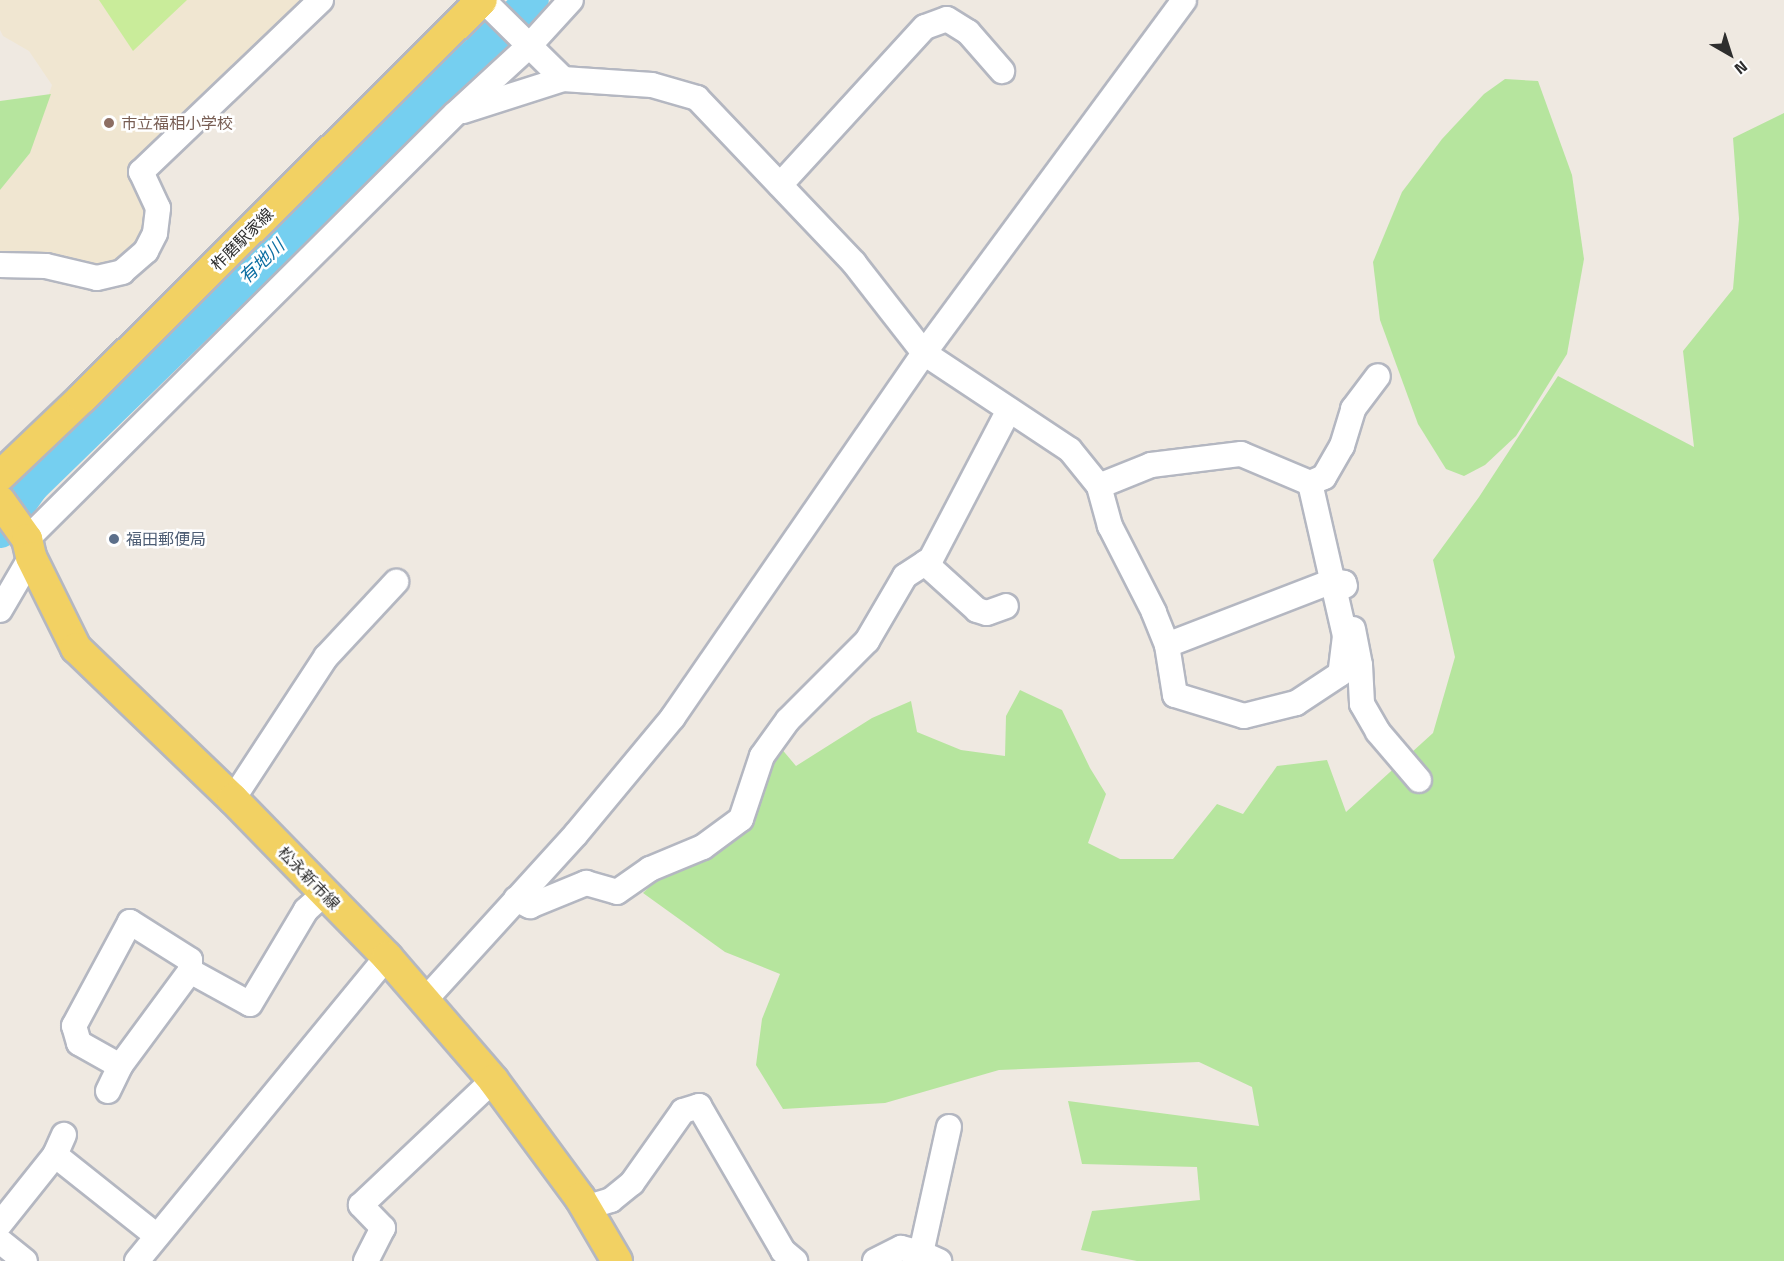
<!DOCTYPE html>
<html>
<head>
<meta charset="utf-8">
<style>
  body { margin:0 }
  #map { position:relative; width:1784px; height:1261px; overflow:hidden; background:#efe9e1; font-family:"Titillium Web","Noto Sans JP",sans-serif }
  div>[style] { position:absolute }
  .education>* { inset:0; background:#f0e6d1 }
  .green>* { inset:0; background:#b6e59e }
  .pitch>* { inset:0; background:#c9ec9a }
  .river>* { height:34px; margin:-17px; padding:0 17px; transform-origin:17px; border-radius:17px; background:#75cff0 }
  .roads { filter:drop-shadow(2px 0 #b4b7c1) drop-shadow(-2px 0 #b4b7c1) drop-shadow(0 2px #b4b7c1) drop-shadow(0 -2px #b4b7c1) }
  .minor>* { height:24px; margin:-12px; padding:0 12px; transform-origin:12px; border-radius:12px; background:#fff }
  .major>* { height:30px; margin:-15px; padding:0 15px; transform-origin:15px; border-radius:15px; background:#f2d163 }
  .dots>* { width:16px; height:16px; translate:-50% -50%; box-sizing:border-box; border:3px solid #fff; border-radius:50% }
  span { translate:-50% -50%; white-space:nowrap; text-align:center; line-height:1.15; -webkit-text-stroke:5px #fff; paint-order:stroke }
  .education-label { font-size:16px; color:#785e54 }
  .left { translate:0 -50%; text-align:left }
  .street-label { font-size:16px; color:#2e2e2e }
  .service-label { font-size:16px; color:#4e5e75 }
  .water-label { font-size:18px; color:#0d6fa3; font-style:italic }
  .north { position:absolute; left:1700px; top:24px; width:60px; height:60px; -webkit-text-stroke:4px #fff; paint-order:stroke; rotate:141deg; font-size:16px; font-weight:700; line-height:24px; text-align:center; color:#2e2e2e }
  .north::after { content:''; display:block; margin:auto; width:21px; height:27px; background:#2e2e2e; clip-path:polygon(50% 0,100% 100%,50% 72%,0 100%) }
</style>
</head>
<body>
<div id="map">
  <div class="education">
    <div style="clip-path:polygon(0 0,306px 0,135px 163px,128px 177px,147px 198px,153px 216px,142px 238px,117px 261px,102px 266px,0 257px,0 190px,30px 153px,52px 85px,29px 51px,3px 36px,0 30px)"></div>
  </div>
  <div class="green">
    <div style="clip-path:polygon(1505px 79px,1538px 81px,1572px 175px,1584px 259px,1567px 354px,1516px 436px,1485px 465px,1464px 476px,1446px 469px,1418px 424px,1380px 320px,1373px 262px,1402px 192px,1442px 139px,1484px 94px)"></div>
    <div style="clip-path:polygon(51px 94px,30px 153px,0 190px,0 101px)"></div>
    <div style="clip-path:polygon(1784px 113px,1784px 1261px,1137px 1261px,1081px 1250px,1092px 1211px,1200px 1200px,1197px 1167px,1082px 1164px,1068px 1101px,1259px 1126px,1252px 1087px,1199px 1062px,999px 1070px,885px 1103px,783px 1109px,756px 1065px,762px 1019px,780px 974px,725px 952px,643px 893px,667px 869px,739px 832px,780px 747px,796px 766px,872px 718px,911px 701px,917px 732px,961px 750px,1005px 756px,1006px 716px,1020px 690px,1062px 710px,1090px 768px,1106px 794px,1088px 843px,1120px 859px,1173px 859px,1217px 804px,1243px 814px,1277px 766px,1327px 760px,1346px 812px,1433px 733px,1455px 657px,1433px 560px,1479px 497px,1558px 376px,1694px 447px,1683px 351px,1733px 289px,1739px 219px,1733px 138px)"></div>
  </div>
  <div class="pitch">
    <div style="clip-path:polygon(99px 0,187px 0,133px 51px)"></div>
  </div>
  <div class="river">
    <div style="left:0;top:531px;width:55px;rotate:-54.6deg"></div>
    <div style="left:32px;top:486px;width:697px;rotate:-44.19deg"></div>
  </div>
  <div class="roads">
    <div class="minor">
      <div style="left:483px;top:0;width:112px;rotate:44.6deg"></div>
      <div style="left:563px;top:79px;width:89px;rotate:3.9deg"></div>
      <div style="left:652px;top:85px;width:47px;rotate:16.1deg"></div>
      <div style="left:697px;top:98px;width:228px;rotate:46.4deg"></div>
      <div style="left:854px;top:263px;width:114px;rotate:52.1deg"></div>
      <div style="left:924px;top:353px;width:175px;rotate:33.6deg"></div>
      <div style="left:1070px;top:450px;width:46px;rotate:51.1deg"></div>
      <div style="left:1099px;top:486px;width:56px;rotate:-22deg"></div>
      <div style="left:1151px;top:465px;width:91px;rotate:-7deg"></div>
      <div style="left:1241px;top:454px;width:75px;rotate:22.8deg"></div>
      <div style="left:1310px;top:483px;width:157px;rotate:77.1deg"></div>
      <div style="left:1345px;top:636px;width:38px;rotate:97deg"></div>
      <div style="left:1340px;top:674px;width:53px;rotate:146.6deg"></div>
      <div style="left:1296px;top:703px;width:54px;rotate:166deg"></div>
      <div style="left:1244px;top:716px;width:72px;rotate:-163.1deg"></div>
      <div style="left:1175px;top:695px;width:51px;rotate:-99.1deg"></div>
      <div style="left:1167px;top:645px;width:35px;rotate:-112deg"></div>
      <div style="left:1154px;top:612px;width:97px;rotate:-117.1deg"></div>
      <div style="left:1110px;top:526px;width:41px;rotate:-105.4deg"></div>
      <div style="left:463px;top:111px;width:105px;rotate:-17.7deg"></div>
      <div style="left:780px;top:185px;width:214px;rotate:-47.5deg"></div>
      <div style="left:925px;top:27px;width:23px;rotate:-20deg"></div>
      <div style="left:947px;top:19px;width:25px;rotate:32deg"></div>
      <div style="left:968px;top:32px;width:52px;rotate:48.9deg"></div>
      <div style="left:0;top:265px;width:46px;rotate:1.2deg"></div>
      <div style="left:46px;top:266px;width:52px;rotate:13.2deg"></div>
      <div style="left:97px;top:278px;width:26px;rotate:-13deg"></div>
      <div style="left:122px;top:272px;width:32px;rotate:-41deg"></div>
      <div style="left:146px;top:251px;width:20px;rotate:-63deg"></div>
      <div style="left:155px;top:233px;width:25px;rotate:-83deg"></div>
      <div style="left:158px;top:208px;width:40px;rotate:-115deg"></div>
      <div style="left:141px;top:172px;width:249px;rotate:-43.7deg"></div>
      <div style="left:1310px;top:483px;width:15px;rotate:-23deg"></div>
      <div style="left:1324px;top:477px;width:36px;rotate:-60deg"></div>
      <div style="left:1342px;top:446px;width:39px;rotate:-73deg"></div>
      <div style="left:1353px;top:409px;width:41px;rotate:-52.9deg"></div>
      <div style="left:27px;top:539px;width:603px;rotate:-44.8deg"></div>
      <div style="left:455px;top:114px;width:100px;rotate:-42.6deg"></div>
      <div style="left:529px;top:46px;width:62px;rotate:-47.6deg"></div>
      <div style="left:925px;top:563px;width:70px;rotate:42.1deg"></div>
      <div style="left:977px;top:610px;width:10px;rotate:17deg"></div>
      <div style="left:987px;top:613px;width:20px;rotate:-20deg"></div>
      <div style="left:0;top:610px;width:61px;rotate:-59.7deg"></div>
      <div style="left:1353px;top:629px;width:37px;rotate:79deg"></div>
      <div style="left:1360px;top:665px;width:39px;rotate:87deg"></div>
      <div style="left:1362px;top:704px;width:32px;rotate:60deg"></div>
      <div style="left:1378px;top:732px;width:63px;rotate:49.5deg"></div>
      <div style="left:1167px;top:645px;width:178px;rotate:-21.1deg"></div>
      <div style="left:1333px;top:581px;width:11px;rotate:10deg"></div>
      <div style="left:1344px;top:583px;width:3px;rotate:72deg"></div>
      <div style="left:233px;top:799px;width:170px;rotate:-56.8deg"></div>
      <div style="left:326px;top:657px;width:103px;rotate:-47deg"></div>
      <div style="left:516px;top:899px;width:16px;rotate:27deg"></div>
      <div style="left:530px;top:906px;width:61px;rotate:-22.3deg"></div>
      <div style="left:586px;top:883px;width:32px;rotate:16deg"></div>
      <div style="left:617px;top:892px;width:40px;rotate:-34.9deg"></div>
      <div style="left:650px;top:869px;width:57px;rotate:-22.5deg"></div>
      <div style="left:703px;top:847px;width:47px;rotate:-36.4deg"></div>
      <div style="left:741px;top:819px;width:66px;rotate:-71.6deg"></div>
      <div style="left:762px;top:756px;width:44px;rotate:-54.2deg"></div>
      <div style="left:788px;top:720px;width:112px;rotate:-45deg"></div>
      <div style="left:867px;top:641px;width:75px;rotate:-59.7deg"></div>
      <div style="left:905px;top:576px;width:31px;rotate:-33deg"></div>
      <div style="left:931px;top:559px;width:168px;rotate:-62.4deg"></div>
      <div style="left:425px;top:1000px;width:224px;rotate:-47.7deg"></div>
      <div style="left:576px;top:834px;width:152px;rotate:-50.3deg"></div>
      <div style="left:673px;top:717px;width:442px;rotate:-55.4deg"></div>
      <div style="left:924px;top:353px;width:438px;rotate:-53.6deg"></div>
      <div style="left:120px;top:1066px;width:47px;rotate:-150.7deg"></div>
      <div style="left:79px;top:1043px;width:18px;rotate:-106deg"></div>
      <div style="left:74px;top:1026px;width:118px;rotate:-61.7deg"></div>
      <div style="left:130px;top:922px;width:71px;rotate:32.3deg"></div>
      <div style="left:190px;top:960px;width:11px;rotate:90deg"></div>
      <div style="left:108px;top:1091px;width:28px;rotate:-64deg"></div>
      <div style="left:120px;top:1066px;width:118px;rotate:-53.6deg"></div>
      <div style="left:190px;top:971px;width:68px;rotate:28.8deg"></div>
      <div style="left:250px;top:1004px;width:109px;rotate:-59.2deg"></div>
      <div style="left:306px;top:910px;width:24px;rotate:-42deg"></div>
      <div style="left:55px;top:1155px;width:130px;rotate:38.5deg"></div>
      <div style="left:585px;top:1208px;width:27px;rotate:-17deg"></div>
      <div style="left:611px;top:1200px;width:27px;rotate:-39deg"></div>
      <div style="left:632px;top:1183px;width:88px;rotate:-54.7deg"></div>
      <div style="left:683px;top:1111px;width:17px;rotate:-17deg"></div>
      <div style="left:699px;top:1106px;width:168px;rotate:59.9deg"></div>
      <div style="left:783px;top:1251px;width:16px;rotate:40deg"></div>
      <div style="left:0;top:1224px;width:88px;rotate:-51.4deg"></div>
      <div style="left:55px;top:1155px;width:22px;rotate:-66deg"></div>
      <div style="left:0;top:1241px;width:32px;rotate:39deg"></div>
      <div style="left:921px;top:1253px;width:129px;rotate:-77.5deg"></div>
      <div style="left:137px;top:1261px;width:394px;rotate:-50.6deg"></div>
      <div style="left:366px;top:1261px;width:37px;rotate:-63deg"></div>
      <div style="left:383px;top:1228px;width:32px;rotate:-134deg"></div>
      <div style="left:361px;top:1205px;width:182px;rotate:-43.4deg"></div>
      <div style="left:875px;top:1261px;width:29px;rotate:-27deg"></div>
      <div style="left:901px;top:1248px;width:21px;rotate:14deg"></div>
      <div style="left:921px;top:1253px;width:20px;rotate:24deg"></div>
    </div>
    <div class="major">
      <div style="left:0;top:476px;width:113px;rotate:-43.6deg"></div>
      <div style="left:82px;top:398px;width:564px;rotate:-44.86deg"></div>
      <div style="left:0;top:501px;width:47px;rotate:54.6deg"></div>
      <div style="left:27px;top:539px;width:18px;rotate:77deg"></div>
      <div style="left:31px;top:557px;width:102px;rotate:63.7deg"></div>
      <div style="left:76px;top:648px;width:218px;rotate:43.9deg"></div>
      <div style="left:233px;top:799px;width:221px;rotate:45.7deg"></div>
      <div style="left:387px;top:957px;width:162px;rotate:49.2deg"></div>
      <div style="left:493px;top:1080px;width:147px;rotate:53.6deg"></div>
      <div style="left:580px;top:1198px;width:73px;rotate:59.6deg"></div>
    </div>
  </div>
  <div class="dots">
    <div style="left:109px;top:123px;background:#8d6e63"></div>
    <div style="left:114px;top:539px;background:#5c6f8a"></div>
  </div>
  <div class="education-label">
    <span class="left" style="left:121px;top:123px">市立福相小学校</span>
  </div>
  <div class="street-label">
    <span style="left:242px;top:239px;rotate:-45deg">柞磨駅家線</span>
    <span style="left:309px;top:878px;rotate:46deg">松永新市線</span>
  </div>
  <div class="service-label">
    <span class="left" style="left:126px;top:539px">福田郵便局</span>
  </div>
  <div class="water-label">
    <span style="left:262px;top:262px;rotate:-44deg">有地川</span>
  </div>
  <div class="north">N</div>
</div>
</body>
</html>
